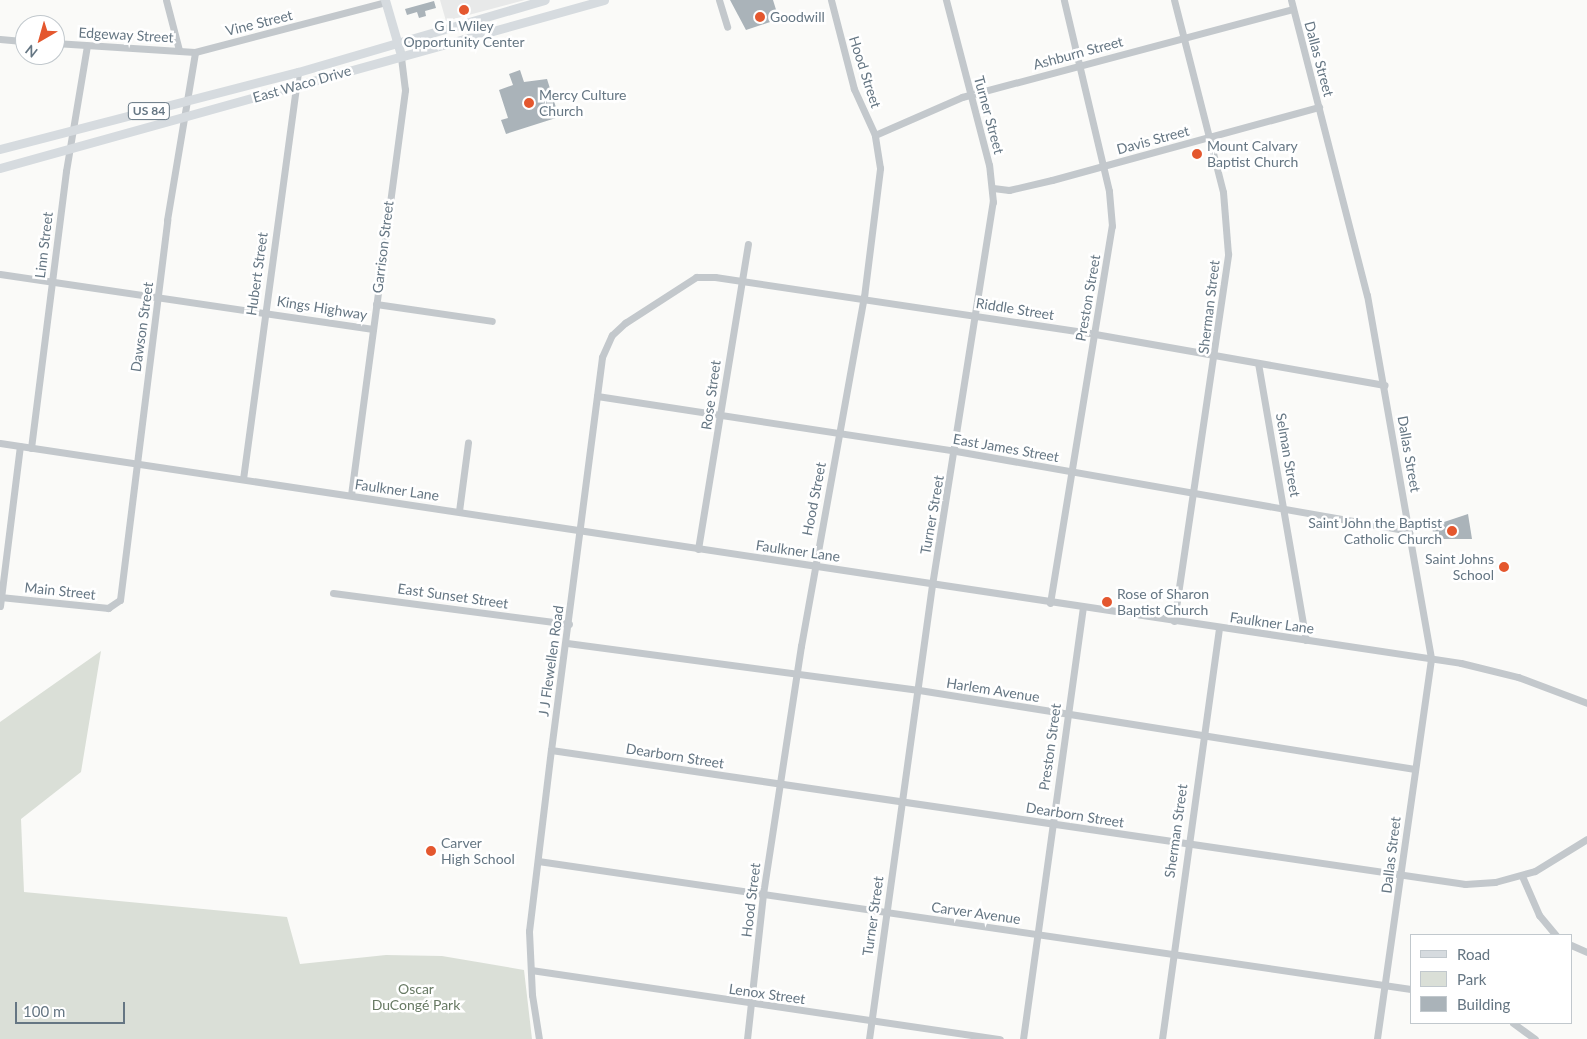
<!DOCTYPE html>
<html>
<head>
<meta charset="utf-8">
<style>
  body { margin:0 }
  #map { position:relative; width:1587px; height:1039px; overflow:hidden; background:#fafaf8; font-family:Lato,sans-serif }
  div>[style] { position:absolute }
  .built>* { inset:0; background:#e8e9e9 }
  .green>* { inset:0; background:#dadfd7 }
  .building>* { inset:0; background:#aab3b9 }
  .minor>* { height:7px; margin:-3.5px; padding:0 3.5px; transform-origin:3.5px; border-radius:3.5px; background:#c3c8cc }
  .major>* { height:9px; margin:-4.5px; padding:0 4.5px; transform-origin:4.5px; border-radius:4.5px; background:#d6dbdf }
  .dots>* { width:14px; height:14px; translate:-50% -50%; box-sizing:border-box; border:2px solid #fff; border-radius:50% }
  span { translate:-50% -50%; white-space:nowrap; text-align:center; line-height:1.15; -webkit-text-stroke:5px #fff; paint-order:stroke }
  .shield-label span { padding:1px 4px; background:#fff; border:1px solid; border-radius:4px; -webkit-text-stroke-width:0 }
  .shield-label { font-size:12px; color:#657683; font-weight:700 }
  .poi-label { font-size:14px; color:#657683 }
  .left { translate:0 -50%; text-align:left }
  .right { translate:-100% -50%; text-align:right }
  .street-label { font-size:14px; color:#657683 }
  .park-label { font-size:14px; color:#687a64 }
  .legend { position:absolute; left:1410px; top:934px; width:162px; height:90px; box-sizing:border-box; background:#fff; border:1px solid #c1c8cd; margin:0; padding:6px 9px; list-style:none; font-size:15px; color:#657683 }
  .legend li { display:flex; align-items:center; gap:10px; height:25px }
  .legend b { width:25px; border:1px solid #c1c8cd }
  .north { position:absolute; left:15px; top:15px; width:50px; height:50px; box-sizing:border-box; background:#fff; border:1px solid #c1c8cd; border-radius:50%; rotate:218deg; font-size:14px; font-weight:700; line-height:20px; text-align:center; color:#657683 }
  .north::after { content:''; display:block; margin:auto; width:18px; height:22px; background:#e4572e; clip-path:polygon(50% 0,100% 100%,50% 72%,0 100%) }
  .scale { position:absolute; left:15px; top:1002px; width:110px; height:22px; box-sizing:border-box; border:2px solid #657683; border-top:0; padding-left:6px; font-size:15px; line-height:18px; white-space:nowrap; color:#657683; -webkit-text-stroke:4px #fff; paint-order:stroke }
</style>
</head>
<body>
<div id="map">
  <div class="built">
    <div style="clip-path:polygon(440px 0,525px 0,446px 21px)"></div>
  </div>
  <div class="green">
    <div style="clip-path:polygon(101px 651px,81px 772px,21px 819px,24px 892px,287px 917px,300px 964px,386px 955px,442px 956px,524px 970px,532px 1039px,0 1039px,0 722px)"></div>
  </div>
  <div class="building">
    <div style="clip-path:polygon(730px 0,773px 0,779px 19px,746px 30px)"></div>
    <div style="clip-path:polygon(434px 1px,436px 8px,425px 11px,426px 16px,419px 18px,417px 12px,407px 15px,405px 9px)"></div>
    <div style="clip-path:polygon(520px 70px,524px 82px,547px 79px,559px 117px,506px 134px,501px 120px,508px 118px,499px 90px,513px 85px,509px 74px)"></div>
    <div style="clip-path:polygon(1468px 514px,1472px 539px,1434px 539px,1432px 526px)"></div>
  </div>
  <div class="minor">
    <div style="left:166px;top:0;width:52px;rotate:75.4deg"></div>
    <div style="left:719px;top:0;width:28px;rotate:73deg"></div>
    <div style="left:1291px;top:0;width:305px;rotate:75.6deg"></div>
    <div style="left:1367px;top:295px;width:370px;rotate:80deg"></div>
    <div style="left:1431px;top:659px;width:384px;rotate:98.1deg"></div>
    <div style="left:0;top:39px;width:25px;rotate:5deg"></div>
    <div style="left:55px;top:43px;width:140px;rotate:3.7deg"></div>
    <div style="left:195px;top:52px;width:196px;rotate:-14.7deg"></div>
    <div style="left:875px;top:135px;width:95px;rotate:-23.6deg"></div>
    <div style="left:962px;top:97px;width:342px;rotate:-14.9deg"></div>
    <div style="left:993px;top:188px;width:16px;rotate:7deg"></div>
    <div style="left:1009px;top:190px;width:44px;rotate:-13.1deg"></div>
    <div style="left:1052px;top:180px;width:277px;rotate:-15.3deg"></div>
    <div style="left:0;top:274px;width:377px;rotate:8.4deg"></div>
    <div style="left:376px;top:304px;width:117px;rotate:8.3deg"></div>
    <div style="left:1258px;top:363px;width:281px;rotate:80.2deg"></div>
    <div style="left:597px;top:396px;width:363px;rotate:8.7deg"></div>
    <div style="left:956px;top:451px;width:461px;rotate:10deg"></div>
    <div style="left:0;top:443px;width:1477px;rotate:8.56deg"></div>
    <div style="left:1461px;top:663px;width:59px;rotate:13.8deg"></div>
    <div style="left:1518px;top:677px;width:74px;rotate:20.6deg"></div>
    <div style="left:31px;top:448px;width:279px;rotate:-82.8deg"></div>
    <div style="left:66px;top:171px;width:127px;rotate:-80.5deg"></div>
    <div style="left:243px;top:479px;width:411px;rotate:-82.3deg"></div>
    <div style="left:351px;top:495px;width:409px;rotate:-82.4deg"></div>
    <div style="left:405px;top:90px;width:35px;rotate:-97deg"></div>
    <div style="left:459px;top:511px;width:69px;rotate:-82.5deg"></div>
    <div style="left:698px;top:549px;width:309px;rotate:-80.7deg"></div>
    <div style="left:333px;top:593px;width:238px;rotate:7.5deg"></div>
    <div style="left:0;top:597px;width:109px;rotate:5.8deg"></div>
    <div style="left:108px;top:608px;width:14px;rotate:-34deg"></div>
    <div style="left:120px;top:600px;width:383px;rotate:-82.9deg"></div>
    <div style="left:167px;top:220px;width:170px;rotate:-80.5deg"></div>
    <div style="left:1050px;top:603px;width:382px;rotate:-80.7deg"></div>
    <div style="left:1112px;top:226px;width:35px;rotate:-95deg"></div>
    <div style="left:1109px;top:191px;width:196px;rotate:-103.3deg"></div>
    <div style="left:0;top:606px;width:161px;rotate:-82.9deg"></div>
    <div style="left:1174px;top:621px;width:371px;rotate:-81.6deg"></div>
    <div style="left:1228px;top:254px;width:62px;rotate:-94.6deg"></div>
    <div style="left:1223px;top:192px;width:198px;rotate:-104.3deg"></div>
    <div style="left:567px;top:643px;width:355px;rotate:7.6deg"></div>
    <div style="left:919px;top:690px;width:502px;rotate:9.05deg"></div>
    <div style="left:551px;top:750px;width:924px;rotate:8.34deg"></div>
    <div style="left:1465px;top:884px;width:30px;rotate:-4deg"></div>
    <div style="left:1495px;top:882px;width:41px;rotate:-15.4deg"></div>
    <div style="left:1535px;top:871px;width:61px;rotate:-31.6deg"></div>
    <div style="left:538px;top:861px;width:882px;rotate:8.34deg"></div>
    <div style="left:1522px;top:876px;width:43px;rotate:66.4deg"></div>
    <div style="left:1539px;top:915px;width:26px;rotate:50deg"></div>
    <div style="left:1571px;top:945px;width:17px;rotate:24deg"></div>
    <div style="left:531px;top:970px;width:474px;rotate:8.4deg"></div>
    <div style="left:1513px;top:1023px;width:27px;rotate:36deg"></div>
    <div style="left:539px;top:1039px;width:45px;rotate:-99deg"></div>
    <div style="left:532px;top:995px;width:64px;rotate:-92.7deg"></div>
    <div style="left:529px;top:931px;width:182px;rotate:-83.1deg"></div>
    <div style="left:551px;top:750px;width:396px;rotate:-82.6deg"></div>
    <div style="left:602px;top:357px;width:24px;rotate:-66deg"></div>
    <div style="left:612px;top:335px;width:18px;rotate:-43deg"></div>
    <div style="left:625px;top:323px;width:85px;rotate:-32.9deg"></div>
    <div style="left:696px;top:277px;width:19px"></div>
    <div style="left:715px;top:277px;width:384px;rotate:8.5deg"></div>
    <div style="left:1095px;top:334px;width:294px;rotate:10deg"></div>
    <div style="left:747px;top:1039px;width:146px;rotate:-83.7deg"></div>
    <div style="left:763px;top:894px;width:251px;rotate:-81.3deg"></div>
    <div style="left:801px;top:646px;width:355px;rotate:-79.8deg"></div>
    <div style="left:864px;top:297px;width:130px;rotate:-82.9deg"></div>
    <div style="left:880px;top:168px;width:33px;rotate:-99deg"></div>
    <div style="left:875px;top:135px;width:51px;rotate:-114.5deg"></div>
    <div style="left:854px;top:89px;width:92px;rotate:-104.5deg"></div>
    <div style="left:869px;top:1039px;width:458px;rotate:-82.1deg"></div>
    <div style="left:932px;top:585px;width:388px;rotate:-81deg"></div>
    <div style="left:993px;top:202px;width:37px;rotate:-96deg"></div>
    <div style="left:989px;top:165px;width:171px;rotate:-104.6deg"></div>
    <div style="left:1023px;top:1039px;width:436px;rotate:-82.1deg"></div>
    <div style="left:1162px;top:1039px;width:415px;rotate:-82.1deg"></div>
  </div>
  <div class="major">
    <div style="left:385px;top:0;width:57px;rotate:73.8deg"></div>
    <div style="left:0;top:149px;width:308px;rotate:-14.5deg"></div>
    <div style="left:298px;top:72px;width:257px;rotate:-16.3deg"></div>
    <div style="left:0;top:168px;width:627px;rotate:-15.54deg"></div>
  </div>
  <div class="dots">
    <div style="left:464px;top:10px;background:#e4572e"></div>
    <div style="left:760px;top:17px;background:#e4572e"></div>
    <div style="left:529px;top:103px;background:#e4572e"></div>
    <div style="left:1197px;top:154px;background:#e4572e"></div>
    <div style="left:1452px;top:531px;background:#e4572e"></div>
    <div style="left:1504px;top:567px;background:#e4572e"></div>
    <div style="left:1107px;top:602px;background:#e4572e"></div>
    <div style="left:431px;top:851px;background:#e4572e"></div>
  </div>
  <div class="shield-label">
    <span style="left:149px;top:111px">US 84</span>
  </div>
  <div class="poi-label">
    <span class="left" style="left:770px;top:17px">Goodwill</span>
    <span style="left:464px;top:34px">G L Wiley<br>Opportunity Center</span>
    <span class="left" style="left:539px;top:103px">Mercy Culture<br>Church</span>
    <span class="left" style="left:1207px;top:154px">Mount Calvary<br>Baptist Church</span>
    <span class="right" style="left:1442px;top:531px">Saint John the Baptist<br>Catholic Church</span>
    <span class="right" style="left:1494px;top:567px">Saint Johns<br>School</span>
    <span class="left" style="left:1117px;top:602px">Rose of Sharon<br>Baptist Church</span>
    <span class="left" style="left:441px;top:851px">Carver<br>High School</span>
  </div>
  <div class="street-label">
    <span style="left:259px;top:23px;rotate:-14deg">Vine Street</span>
    <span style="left:126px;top:35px;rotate:3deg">Edgeway Street</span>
    <span style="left:1078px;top:53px;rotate:-15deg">Ashburn Street</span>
    <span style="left:1319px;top:59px;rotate:75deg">Dallas Street</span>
    <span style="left:865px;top:72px;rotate:72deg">Hood Street</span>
    <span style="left:302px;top:84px;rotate:-16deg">East Waco Drive</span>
    <span style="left:989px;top:115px;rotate:75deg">Turner Street</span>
    <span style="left:1153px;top:140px;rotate:-15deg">Davis Street</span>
    <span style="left:44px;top:245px;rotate:-83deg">Linn Street</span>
    <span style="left:383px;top:247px;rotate:-83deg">Garrison Street</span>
    <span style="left:257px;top:274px;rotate:-82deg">Hubert Street</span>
    <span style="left:1088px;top:298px;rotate:-80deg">Preston Street</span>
    <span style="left:1209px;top:307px;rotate:-83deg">Sherman Street</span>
    <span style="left:322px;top:308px;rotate:9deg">Kings Highway</span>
    <span style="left:1015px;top:309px;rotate:9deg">Riddle Street</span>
    <span style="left:142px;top:327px;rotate:-82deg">Dawson Street</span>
    <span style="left:711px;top:395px;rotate:-82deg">Rose Street</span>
    <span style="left:1006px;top:448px;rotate:10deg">East James Street</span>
    <span style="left:1409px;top:454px;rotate:80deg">Dallas Street</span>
    <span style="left:1288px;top:455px;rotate:80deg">Selman Street</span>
    <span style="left:397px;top:490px;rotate:8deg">Faulkner Lane</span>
    <span style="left:814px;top:499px;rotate:-79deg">Hood Street</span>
    <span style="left:932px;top:515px;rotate:-80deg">Turner Street</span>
    <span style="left:798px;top:551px;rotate:8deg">Faulkner Lane</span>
    <span style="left:60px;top:591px;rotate:6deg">Main Street</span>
    <span style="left:453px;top:596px;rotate:8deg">East Sunset Street</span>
    <span style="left:1272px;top:623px;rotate:8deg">Faulkner Lane</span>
    <span style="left:551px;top:661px;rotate:-82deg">J J Flewellen Road</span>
    <span style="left:993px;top:690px;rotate:9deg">Harlem Avenue</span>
    <span style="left:1050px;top:747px;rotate:-82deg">Preston Street</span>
    <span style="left:675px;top:756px;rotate:9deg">Dearborn Street</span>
    <span style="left:1075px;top:815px;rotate:9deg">Dearborn Street</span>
    <span style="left:1176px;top:831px;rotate:-82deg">Sherman Street</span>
    <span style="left:1391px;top:855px;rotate:-83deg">Dallas Street</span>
    <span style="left:751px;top:900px;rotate:-83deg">Hood Street</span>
    <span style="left:976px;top:913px;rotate:8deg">Carver Avenue</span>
    <span style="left:873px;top:916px;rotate:-82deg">Turner Street</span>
    <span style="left:767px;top:994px;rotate:8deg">Lenox Street</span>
  </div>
  <div class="park-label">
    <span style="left:416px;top:997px">Oscar<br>DuCongé Park</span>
  </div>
  <ul class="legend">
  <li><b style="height:6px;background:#d6dbdf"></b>Road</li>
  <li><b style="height:14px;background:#dadfd7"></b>Park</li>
  <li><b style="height:14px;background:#aab3b9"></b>Building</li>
  </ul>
  <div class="north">N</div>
  <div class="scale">100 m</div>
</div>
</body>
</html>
